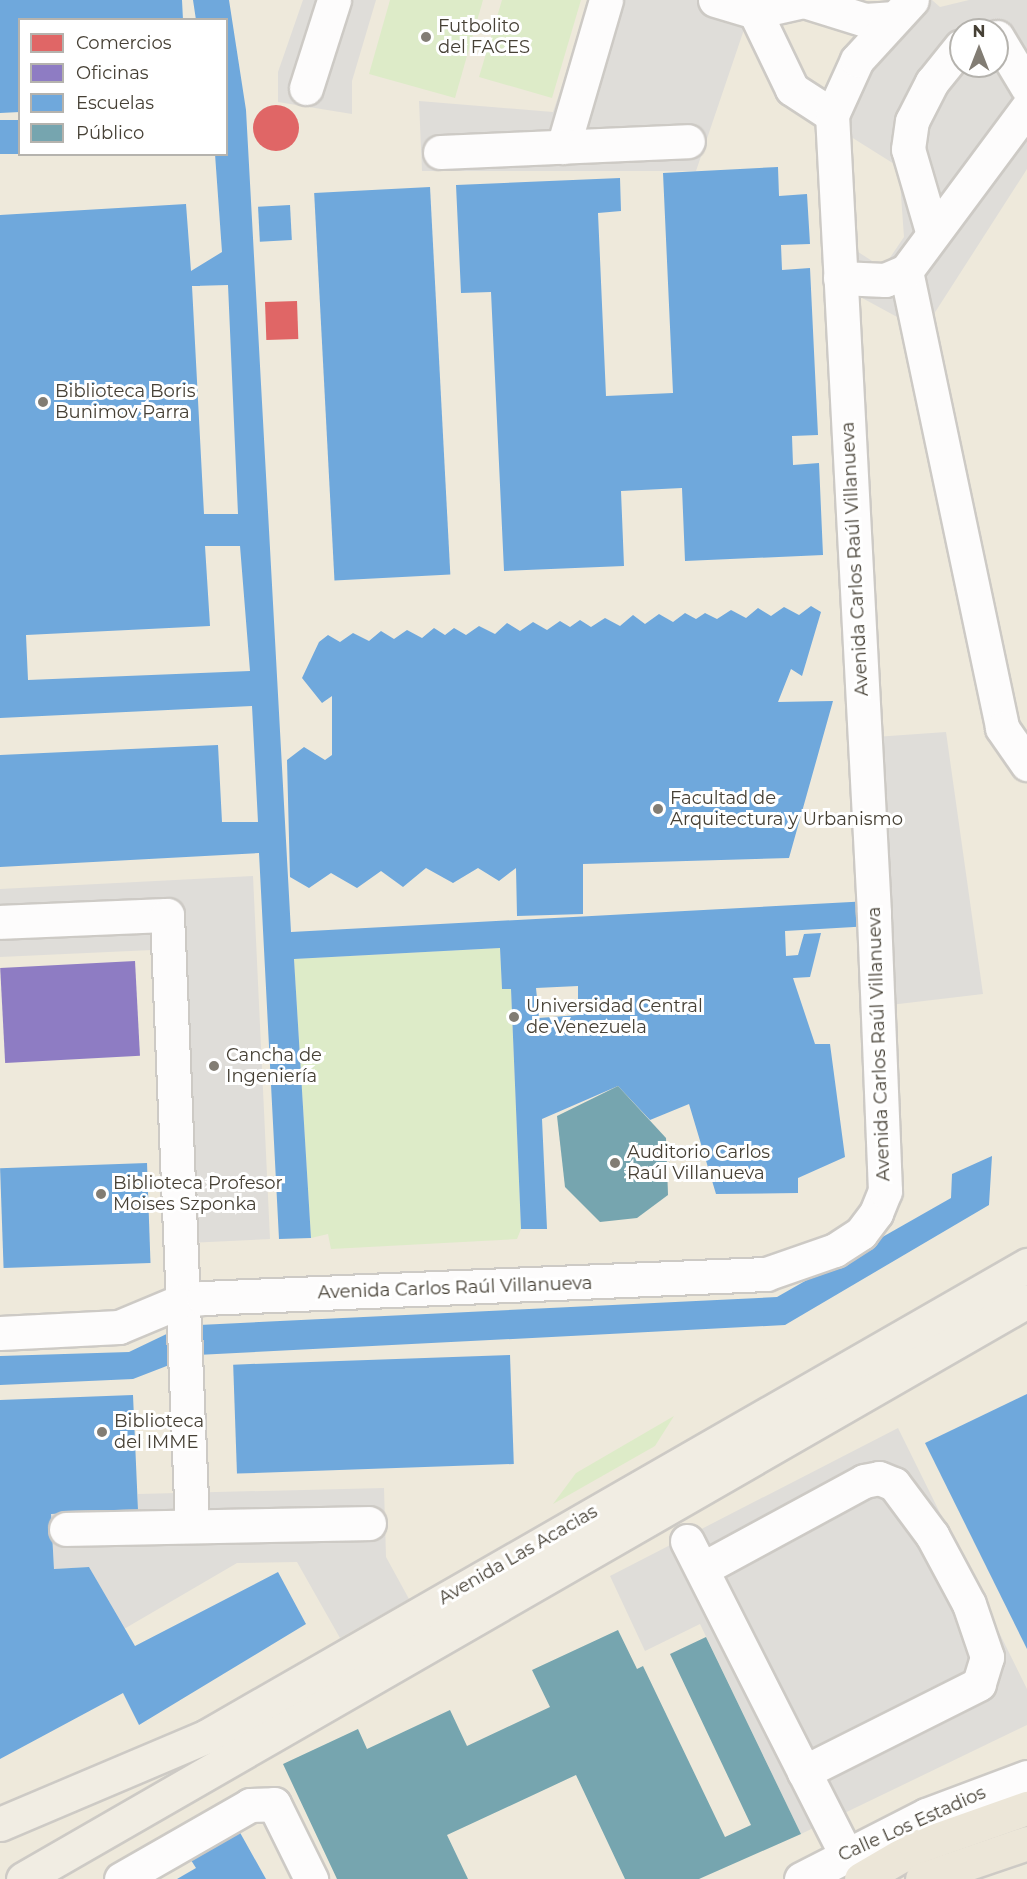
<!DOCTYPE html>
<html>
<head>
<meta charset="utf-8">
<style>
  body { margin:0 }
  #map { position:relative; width:1027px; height:1879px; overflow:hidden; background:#f0eee9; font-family:Montserrat,sans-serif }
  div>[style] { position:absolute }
  .education>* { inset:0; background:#eee9db }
  .green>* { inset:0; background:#ddebc8 }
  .parking>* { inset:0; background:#dfddd9 }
  .shops>* { inset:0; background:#e06666; transform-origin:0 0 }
  .round { border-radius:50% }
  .offices>* { inset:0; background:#8e7cc3; transform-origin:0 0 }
  .schools>* { inset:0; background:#6fa8dc; transform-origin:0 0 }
  .public>* { inset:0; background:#76a5af }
  .roads { filter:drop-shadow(2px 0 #cdcac5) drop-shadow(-2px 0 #cdcac5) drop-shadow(0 2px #cdcac5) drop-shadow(0 -2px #cdcac5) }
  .minor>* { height:33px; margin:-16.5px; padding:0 16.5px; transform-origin:16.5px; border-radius:16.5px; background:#fdfcfc }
  .major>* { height:33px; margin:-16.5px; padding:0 16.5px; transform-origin:16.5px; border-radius:16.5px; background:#f1ede3 }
  .highway>* { height:33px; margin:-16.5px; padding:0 16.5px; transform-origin:16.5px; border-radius:16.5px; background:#ece6d8 }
  .dots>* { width:16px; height:16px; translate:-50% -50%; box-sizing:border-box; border:3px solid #fff; border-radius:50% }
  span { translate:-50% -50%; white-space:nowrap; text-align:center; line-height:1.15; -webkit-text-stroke:6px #fff; paint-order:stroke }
  .poi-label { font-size:18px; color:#464035 }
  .left { translate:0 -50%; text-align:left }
  .street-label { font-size:18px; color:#464035 }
  .legend { position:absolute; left:18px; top:18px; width:210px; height:138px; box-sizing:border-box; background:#fff; border:2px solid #b5b3ae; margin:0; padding:8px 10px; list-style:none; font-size:18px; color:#464035 }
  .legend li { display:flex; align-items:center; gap:12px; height:30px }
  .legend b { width:30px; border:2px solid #b5b3ae }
  .north { position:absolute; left:949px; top:18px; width:60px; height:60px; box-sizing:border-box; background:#fff; border:2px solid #b5b3ae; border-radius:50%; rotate:0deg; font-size:16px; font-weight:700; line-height:24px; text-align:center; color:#464035 }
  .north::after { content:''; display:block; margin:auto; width:21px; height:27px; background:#827d74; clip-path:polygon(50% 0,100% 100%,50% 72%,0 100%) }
</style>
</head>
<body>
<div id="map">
  <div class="education">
    <div style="clip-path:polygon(evenodd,0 0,1027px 0,1027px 1879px,0 1879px,0 0,20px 20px,226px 20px,226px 154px,20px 154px,20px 20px,0 0,961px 30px,997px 30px,997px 66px,961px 66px,961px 30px)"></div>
  </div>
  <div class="green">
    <div style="clip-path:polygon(390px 0,483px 0,455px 98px,369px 74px)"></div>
    <div style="clip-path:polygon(502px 0,581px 0,552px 98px,479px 77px)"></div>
    <div style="clip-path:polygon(500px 948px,502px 989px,511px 989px,521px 1229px,517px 1239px,331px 1249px,328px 1234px,311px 1238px,294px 959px)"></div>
    <div style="clip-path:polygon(674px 1416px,655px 1446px,553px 1504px,576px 1473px)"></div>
  </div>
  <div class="parking">
    <div style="clip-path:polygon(303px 0,376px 0,352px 81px,352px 114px,278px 102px,278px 72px)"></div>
    <div style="clip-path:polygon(591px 0,754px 0,696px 171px,422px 171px,419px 101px,553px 112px)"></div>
    <div style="clip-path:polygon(evenodd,912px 0,932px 0,940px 7px,969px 0,1027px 0,1027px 169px,923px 331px,840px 286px,838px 239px,883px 268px,904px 237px,899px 167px,832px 125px,912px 0,961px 30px,997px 30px,997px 66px,961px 66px,961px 30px)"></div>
    <div style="clip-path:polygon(946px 732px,983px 994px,890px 1005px,875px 737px)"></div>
    <div style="clip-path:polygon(253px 876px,270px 1239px,167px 1244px,152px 950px,0 957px,0 889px)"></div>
    <div style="clip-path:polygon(898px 1428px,1027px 1689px,1027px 1725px,801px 1834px,700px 1624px,645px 1651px,610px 1576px)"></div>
    <div style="clip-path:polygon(384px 1488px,386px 1557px,409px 1599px,340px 1638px,297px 1562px,237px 1563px,124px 1629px,89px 1567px,54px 1569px,51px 1514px,138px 1510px,138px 1494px)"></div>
  </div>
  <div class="shops">
    <div class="round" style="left:253px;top:105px;width:46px;height:46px"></div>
    <div style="left:297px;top:301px;width:38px;height:32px;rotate:88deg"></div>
  </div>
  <div class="offices">
    <div style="left:135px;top:961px;width:95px;height:135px;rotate:87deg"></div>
  </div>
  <div class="schools">
    <div style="clip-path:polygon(0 0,182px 0,183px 20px,20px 20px,20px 112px,0 113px)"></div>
    <div style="clip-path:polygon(evenodd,193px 0,229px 0,246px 110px,291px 932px,870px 901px,871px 926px,785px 931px,786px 956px,798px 955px,804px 934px,821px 933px,810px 977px,793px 978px,815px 1044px,830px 1044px,845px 1157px,798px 1178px,798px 1193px,716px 1194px,689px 1104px,650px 1120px,618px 1086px,542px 1119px,547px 1229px,521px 1229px,511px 989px,502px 989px,500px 948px,294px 959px,311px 1238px,279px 1239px,259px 853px,0 867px,0 755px,218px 745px,222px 822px,258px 822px,252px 706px,0 718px,0 215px,186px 204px,191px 271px,222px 252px,215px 154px,226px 154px,226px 20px,196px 20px,193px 0,228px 285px,238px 514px,204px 514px,192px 286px,228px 285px,193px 0,205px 546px,240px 546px,250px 671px,28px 680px,26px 635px,210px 626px,205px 546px,193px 0,578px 986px,578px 1015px,539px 1018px,536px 988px,578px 986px)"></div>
    <div style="left:20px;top:120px;width:34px;height:20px;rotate:90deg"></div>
    <div style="clip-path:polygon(778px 167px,779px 196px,807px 194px,810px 244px,781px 245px,782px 270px,810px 268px,818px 435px,792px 436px,793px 465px,819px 463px,823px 555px,685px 561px,682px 488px,621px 491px,624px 566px,504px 571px,491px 292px,461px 293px,456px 185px,620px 178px,621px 211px,598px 213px,606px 396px,673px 393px,663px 173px)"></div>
    <div style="left:430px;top:187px;width:388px;height:116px;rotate:87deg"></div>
    <div style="left:290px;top:205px;width:35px;height:32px;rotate:87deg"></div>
    <div style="clip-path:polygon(811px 606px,821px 612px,802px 676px,791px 669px,778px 702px,833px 701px,789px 858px,583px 864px,583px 914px,517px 916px,516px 868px,499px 881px,478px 868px,453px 883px,426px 868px,403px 887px,381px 871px,357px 888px,331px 873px,309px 888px,290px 877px,287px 760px,304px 747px,325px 760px,332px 755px,332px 696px,322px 703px,302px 678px,319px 642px,328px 635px,340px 642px,353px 633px,369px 641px,381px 631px,394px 639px,407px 630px,422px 638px,434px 628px,445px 635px,454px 628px,466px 635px,479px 626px,495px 634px,507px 623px,520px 631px,533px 622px,547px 630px,560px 621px,570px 627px,580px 620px,591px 627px,605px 618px,620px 626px,633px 615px,645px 624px,659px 614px,673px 622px,685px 613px,696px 619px,705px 613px,717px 619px,731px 610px,746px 618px,758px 608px,771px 616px,784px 607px,799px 615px)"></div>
    <div style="clip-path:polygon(992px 1156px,989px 1205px,785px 1325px,197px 1355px,199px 1325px,777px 1297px,951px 1198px,952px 1174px)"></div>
    <div style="left:147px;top:1163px;width:100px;height:147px;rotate:88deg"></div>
    <div style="clip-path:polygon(177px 1329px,177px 1362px,133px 1379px,0 1385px,0 1356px,129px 1352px)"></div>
    <div style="left:510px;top:1355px;width:109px;height:277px;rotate:88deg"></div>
    <div style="clip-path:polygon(1027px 1394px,1027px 1649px,925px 1443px)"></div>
    <div style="clip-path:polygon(133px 1395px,138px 1510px,51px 1514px,54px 1569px,89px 1567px,135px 1646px,278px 1572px,306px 1624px,139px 1725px,123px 1693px,0 1759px,0 1400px)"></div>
    <div style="clip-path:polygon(238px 1829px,266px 1879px,177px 1879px,196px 1868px,189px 1857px)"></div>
  </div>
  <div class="public">
    <div style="clip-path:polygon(618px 1086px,666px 1138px,668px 1195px,637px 1218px,600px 1222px,565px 1187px,557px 1116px)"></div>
    <div style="clip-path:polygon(618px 1630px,637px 1669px,643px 1666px,725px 1837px,751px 1825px,670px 1654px,706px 1637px,801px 1834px,699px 1879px,625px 1879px,576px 1775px,447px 1835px,468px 1879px,337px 1879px,283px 1764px,358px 1729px,367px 1749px,450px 1710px,467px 1746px,550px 1707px,532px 1670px)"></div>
  </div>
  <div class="roads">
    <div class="minor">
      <div style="left:715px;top:0;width:42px;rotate:16.7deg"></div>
      <div style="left:755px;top:12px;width:50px;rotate:-12.7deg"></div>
      <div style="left:804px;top:1px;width:64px;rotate:17.3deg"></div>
      <div style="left:865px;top:20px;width:30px;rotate:-4deg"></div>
      <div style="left:755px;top:12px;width:85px;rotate:64.3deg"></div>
      <div style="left:792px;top:89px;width:48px;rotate:33deg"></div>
      <div style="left:997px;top:37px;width:58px;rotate:59deg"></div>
      <div style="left:306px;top:88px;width:92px;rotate:-72.3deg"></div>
      <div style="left:563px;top:147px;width:153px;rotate:-73.7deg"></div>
      <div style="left:440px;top:152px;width:248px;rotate:-2.5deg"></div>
      <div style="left:932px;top:231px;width:85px;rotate:-106.3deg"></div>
      <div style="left:908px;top:149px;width:28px;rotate:-82deg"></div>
      <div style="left:912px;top:121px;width:44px;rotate:-62.9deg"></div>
      <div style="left:932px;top:82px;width:46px;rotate:-51.1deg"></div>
      <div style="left:906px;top:271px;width:467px;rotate:78.1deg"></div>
      <div style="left:1002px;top:728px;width:44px;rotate:55.2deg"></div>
      <div style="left:840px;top:278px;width:45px;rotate:2.5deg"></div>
      <div style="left:885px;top:280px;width:23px;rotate:-23deg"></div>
      <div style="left:906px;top:271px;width:203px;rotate:-53.4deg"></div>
      <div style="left:0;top:922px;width:167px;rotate:-2.4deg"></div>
      <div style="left:167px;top:915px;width:611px;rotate:87.65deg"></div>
      <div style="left:0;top:1333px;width:119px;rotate:-2.9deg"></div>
      <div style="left:119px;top:1327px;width:70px;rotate:-22.6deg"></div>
      <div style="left:184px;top:1300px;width:19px;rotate:-6deg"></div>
      <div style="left:203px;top:1298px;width:564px;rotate:-2.44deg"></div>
      <div style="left:766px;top:1274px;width:73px;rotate:-19.2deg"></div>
      <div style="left:835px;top:1250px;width:31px;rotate:-33deg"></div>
      <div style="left:861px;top:1233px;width:25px;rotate:-53deg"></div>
      <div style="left:876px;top:1213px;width:24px;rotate:-68deg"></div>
      <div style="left:885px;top:1191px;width:278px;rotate:-92.3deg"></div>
      <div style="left:874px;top:913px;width:799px;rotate:-93.01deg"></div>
      <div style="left:832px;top:115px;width:60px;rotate:-65.6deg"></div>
      <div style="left:857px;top:60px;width:81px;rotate:-47.5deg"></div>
      <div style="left:66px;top:1529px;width:303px;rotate:-1.1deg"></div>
      <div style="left:687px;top:1541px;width:351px;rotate:63.1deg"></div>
      <div style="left:702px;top:1569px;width:184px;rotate:-28.5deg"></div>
      <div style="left:864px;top:1481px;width:15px;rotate:-11deg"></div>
      <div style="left:879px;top:1478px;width:16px;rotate:22deg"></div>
      <div style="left:894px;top:1484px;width:64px;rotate:53.3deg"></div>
      <div style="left:932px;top:1535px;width:78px;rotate:61.8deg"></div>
      <div style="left:969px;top:1604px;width:56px;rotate:71.2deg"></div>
      <div style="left:987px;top:1657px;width:28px;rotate:107deg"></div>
      <div style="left:979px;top:1684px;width:196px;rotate:153.3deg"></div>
      <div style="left:121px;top:1879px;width:149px;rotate:-29.8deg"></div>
      <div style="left:250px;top:1805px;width:24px;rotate:-2deg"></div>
      <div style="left:274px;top:1804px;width:84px;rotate:63.7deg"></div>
      <div style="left:801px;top:1879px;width:140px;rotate:-27.1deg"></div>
      <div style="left:926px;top:1815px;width:108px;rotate:-20.6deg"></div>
    </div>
    <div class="major">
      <div style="left:0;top:1824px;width:225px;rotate:-23deg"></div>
      <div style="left:207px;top:1736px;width:946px;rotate:-29.87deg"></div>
      <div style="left:23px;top:1879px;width:1158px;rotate:-29.93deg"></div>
    </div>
    <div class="highway">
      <div style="left:861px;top:1879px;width:64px;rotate:-30.2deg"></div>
      <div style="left:916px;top:1847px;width:118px;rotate:-19.4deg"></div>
      <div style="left:922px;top:1879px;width:111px;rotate:-18.9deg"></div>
    </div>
  </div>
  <div class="dots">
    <div style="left:426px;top:37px;background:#827d74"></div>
    <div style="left:43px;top:402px;background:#827d74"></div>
    <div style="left:658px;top:809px;background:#827d74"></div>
    <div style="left:514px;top:1017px;background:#827d74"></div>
    <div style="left:214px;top:1066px;background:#827d74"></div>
    <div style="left:615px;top:1163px;background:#827d74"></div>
    <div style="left:101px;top:1194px;background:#827d74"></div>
    <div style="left:102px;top:1432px;background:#827d74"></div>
  </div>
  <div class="poi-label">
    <span class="left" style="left:438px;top:37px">Futbolito<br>del FACES</span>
    <span class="left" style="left:55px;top:402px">Biblioteca Boris<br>Bunimov Parra</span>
    <span class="left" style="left:670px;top:809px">Facultad de<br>Arquitectura y Urbanismo</span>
    <span class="left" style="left:526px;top:1017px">Universidad Central<br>de Venezuela</span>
    <span class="left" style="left:226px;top:1066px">Cancha de<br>Ingeniería</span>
    <span class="left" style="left:627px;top:1163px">Auditorio Carlos<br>Raúl Villanueva</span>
    <span class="left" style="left:113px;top:1194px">Biblioteca Profesor<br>Moises Szponka</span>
    <span class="left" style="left:114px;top:1432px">Biblioteca<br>del IMME</span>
  </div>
  <div class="street-label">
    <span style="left:855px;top:559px;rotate:-93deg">Avenida Carlos Raúl Villanueva</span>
    <span style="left:879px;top:1044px;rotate:-92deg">Avenida Carlos Raúl Villanueva</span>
    <span style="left:455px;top:1288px;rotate:-2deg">Avenida Carlos Raúl Villanueva</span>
    <span style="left:518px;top:1555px;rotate:-30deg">Avenida Las Acacias</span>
    <span style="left:912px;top:1824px;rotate:-24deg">Calle Los Estadios</span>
  </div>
  <ul class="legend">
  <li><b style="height:16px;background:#e06666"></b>Comercios</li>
  <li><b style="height:16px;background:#8e7cc3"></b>Oficinas</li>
  <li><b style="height:16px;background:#6fa8dc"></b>Escuelas</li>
  <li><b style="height:16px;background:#76a5af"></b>Público</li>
  </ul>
  <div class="north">N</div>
</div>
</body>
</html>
